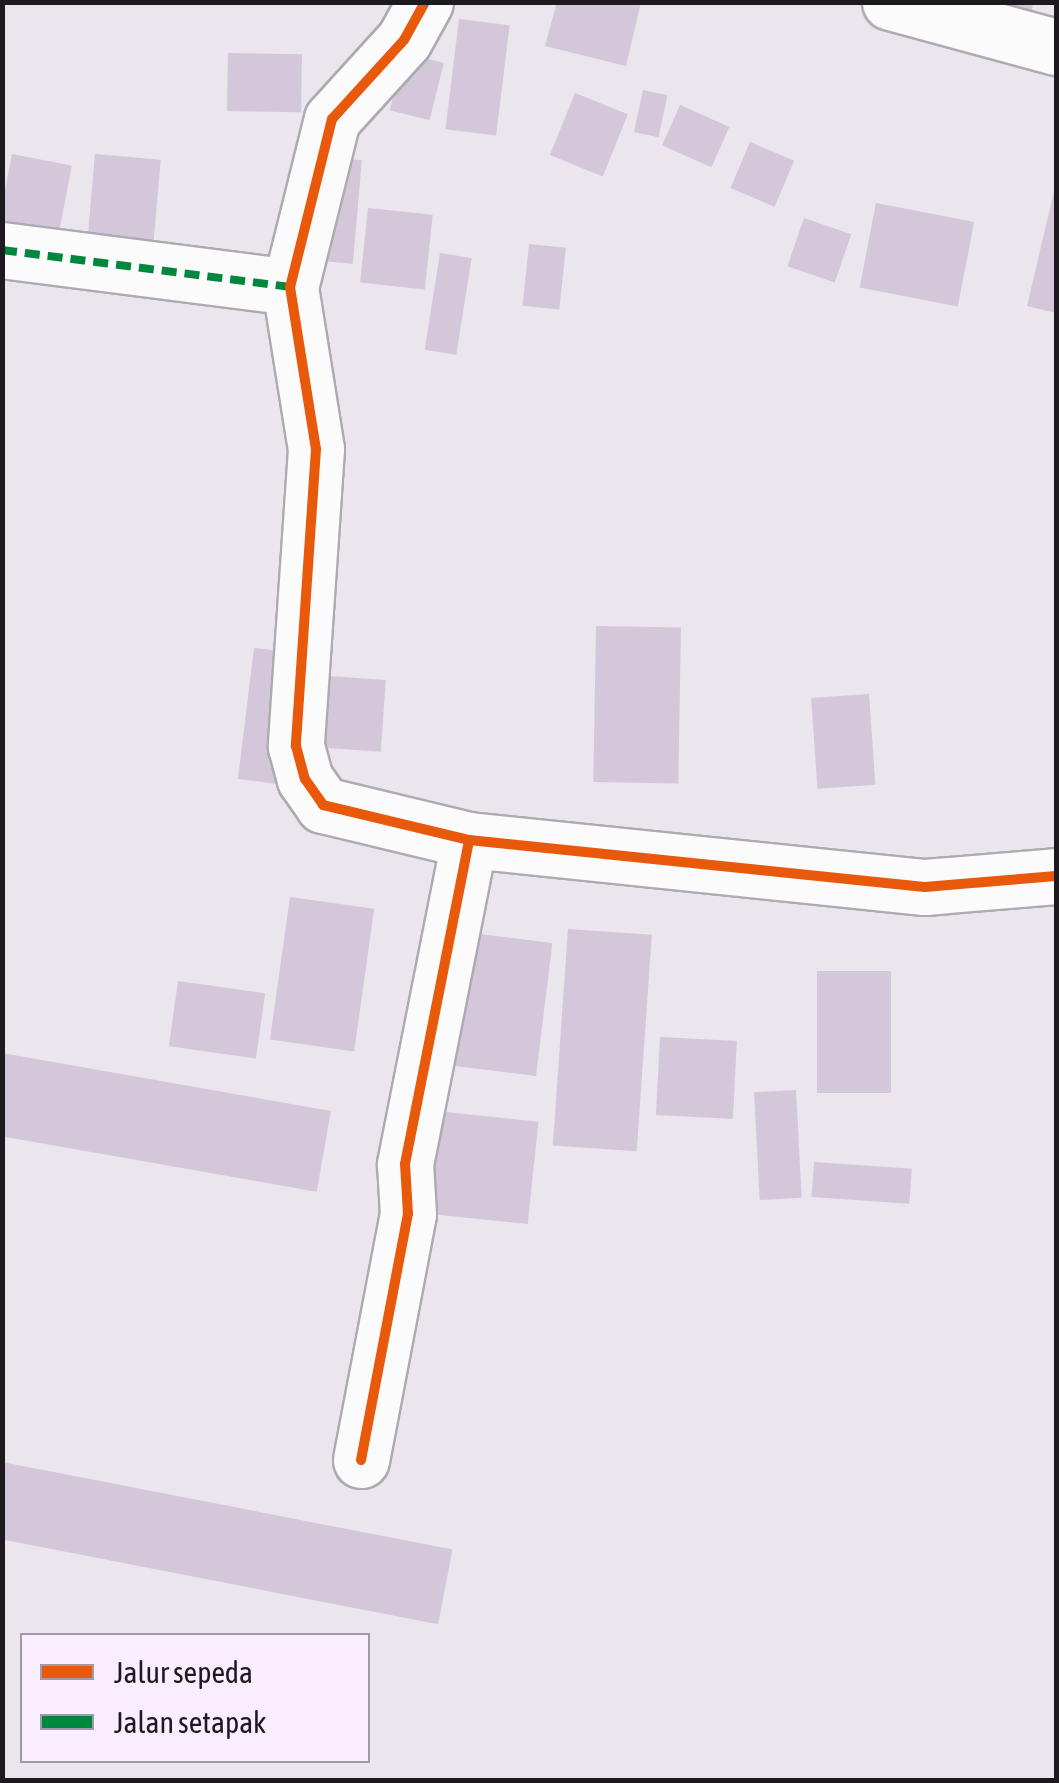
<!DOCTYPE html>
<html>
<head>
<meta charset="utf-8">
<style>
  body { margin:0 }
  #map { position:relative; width:1059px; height:1783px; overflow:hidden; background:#ebe5ee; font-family:"Asap Condensed",sans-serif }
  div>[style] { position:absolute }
  .building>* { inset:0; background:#d3c7d9; transform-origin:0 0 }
  .roads { filter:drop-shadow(2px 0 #aeaab1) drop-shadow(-2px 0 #aeaab1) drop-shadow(0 2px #aeaab1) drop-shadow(0 -2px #aeaab1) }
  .minor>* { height:55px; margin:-27.5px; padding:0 27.5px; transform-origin:27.5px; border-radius:27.5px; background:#fcfbfc }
  .quiet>* { height:8px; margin-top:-4px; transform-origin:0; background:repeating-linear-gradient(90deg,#00873e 0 15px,transparent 0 23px) }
  .cycleway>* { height:10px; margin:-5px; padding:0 5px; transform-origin:5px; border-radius:5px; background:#e8590c }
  span { translate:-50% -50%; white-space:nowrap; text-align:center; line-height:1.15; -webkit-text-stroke:10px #f9eeff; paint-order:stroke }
  .frame { position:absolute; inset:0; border:5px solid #1d191f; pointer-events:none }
  .legend { position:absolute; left:20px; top:1633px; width:350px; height:130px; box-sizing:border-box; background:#f9eeff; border:2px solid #a199a5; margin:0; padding:12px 18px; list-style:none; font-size:30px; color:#1d191f }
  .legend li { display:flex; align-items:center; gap:20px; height:50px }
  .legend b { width:50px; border:2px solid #a199a5 }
</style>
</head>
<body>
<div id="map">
  <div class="building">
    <div style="clip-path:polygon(557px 2px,641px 2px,626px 66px,545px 46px)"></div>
    <div style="clip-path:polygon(994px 2px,1033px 2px,1030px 24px)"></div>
    <div style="left:459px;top:19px;width:51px;height:111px;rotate:7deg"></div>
    <div style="left:228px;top:53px;width:74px;height:58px;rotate:1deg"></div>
    <div style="left:404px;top:53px;width:41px;height:59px;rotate:14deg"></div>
    <div style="left:643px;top:90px;width:25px;height:43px;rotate:12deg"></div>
    <div style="left:575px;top:93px;width:57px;height:67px;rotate:22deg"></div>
    <div style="left:680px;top:105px;width:54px;height:44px;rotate:24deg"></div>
    <div style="left:750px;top:142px;width:48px;height:50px;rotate:23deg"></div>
    <div style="left:12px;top:154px;width:61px;height:86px;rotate:11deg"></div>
    <div style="left:95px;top:154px;width:66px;height:96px;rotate:5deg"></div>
    <div style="left:325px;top:157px;width:37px;height:104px;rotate:5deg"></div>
    <div style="clip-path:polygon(1056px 183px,1056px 313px,1027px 306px)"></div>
    <div style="left:876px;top:203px;width:100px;height:86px;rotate:11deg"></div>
    <div style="left:368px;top:208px;width:65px;height:75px;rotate:6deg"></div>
    <div style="left:804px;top:218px;width:50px;height:51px;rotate:19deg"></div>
    <div style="left:529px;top:244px;width:37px;height:62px;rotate:6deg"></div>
    <div style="left:440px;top:253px;width:32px;height:98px;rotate:9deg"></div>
    <div style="left:596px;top:626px;width:85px;height:156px;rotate:1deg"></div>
    <div style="left:254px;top:648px;width:42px;height:132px;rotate:7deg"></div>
    <div style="left:315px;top:675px;width:71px;height:72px;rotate:4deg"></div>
    <div style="left:869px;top:694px;width:91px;height:58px;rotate:86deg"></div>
    <div style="left:290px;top:897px;width:85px;height:144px;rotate:8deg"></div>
    <div style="left:568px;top:929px;width:84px;height:217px;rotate:4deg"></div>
    <div style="left:463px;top:932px;width:90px;height:134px;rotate:7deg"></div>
    <div style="left:891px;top:971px;width:122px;height:74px;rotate:90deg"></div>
    <div style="left:178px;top:981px;width:88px;height:66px;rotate:8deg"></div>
    <div style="left:660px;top:1037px;width:77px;height:78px;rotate:3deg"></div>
    <div style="left:2px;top:1053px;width:334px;height:82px;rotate:10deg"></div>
    <div style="left:796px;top:1090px;width:108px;height:42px;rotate:87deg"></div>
    <div style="left:437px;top:1111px;width:102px;height:103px;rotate:6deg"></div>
    <div style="left:814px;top:1162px;width:98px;height:35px;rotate:4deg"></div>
    <div style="left:2px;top:1462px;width:459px;height:76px;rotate:11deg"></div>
  </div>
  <div class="roads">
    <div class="minor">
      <div style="left:425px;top:2px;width:43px;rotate:118.9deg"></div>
      <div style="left:404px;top:40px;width:107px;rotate:132.3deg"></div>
      <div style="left:332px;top:119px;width:173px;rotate:104deg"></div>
      <div style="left:290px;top:287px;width:164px;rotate:80.9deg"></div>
      <div style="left:316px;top:449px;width:298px;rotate:93.9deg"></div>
      <div style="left:296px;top:746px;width:34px;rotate:75deg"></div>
      <div style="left:305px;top:779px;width:32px;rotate:55deg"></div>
      <div style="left:323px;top:805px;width:150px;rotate:13.5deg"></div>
      <div style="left:469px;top:840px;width:458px;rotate:5.9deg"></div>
      <div style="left:925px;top:887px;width:131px;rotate:-4.8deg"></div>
      <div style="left:890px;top:2px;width:172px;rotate:15.2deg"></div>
      <div style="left:2px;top:250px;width:290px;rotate:7.3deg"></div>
      <div style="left:361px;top:1460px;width:250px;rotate:-79.2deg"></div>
      <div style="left:408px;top:1214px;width:50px;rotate:-93.4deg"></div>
      <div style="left:405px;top:1164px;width:330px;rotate:-78.8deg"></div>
    </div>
  </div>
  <div class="quiet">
    <div style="left:2px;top:250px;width:290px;rotate:7.3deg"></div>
  </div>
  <div class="cycleway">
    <div style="left:425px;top:2px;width:43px;rotate:118.9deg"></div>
    <div style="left:404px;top:40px;width:107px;rotate:132.3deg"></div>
    <div style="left:332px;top:119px;width:173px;rotate:104deg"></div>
    <div style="left:290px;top:287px;width:164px;rotate:80.9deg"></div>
    <div style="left:316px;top:449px;width:298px;rotate:93.9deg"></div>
    <div style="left:296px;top:746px;width:34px;rotate:75deg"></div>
    <div style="left:305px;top:779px;width:32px;rotate:55deg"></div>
    <div style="left:323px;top:805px;width:150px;rotate:13.5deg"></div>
    <div style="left:469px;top:840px;width:458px;rotate:5.9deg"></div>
    <div style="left:925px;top:887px;width:131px;rotate:-4.8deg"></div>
    <div style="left:361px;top:1460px;width:250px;rotate:-79.2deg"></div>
    <div style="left:408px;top:1214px;width:50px;rotate:-93.4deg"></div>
    <div style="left:405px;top:1164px;width:330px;rotate:-78.8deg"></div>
  </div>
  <div class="frame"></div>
  <ul class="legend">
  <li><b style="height:12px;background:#e8590c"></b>Jalur sepeda</li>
  <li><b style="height:12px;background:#00873e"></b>Jalan setapak</li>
  </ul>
</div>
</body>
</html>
